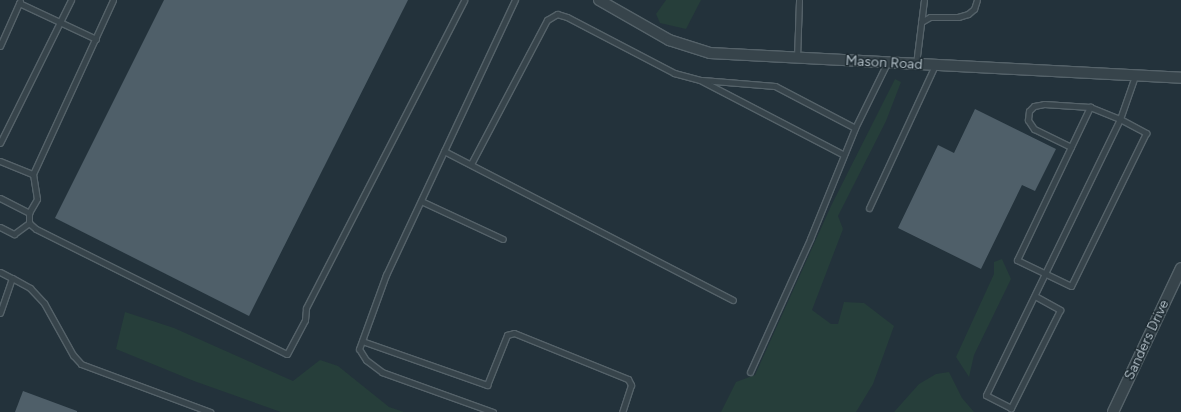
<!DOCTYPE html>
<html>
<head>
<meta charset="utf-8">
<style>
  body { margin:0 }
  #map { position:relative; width:1181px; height:412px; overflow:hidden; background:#23323b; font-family:Figtree,sans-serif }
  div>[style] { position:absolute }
  .green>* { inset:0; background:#263e3a }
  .building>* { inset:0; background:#4f5f69 }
  .roads { filter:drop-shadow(1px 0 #556269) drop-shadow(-1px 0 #556269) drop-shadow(0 1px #556269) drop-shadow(0 -1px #556269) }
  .lane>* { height:5px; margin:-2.5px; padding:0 2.5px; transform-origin:2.5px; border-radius:2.5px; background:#37444b }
  .street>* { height:10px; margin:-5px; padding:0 5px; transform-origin:5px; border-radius:5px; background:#37444b }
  span { translate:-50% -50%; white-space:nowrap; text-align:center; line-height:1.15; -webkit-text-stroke:3px #1c2930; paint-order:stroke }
  .street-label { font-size:14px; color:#b2bfc7 }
</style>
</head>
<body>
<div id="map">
  <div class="green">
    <div style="clip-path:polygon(666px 0,701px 0,686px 29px,660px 23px,656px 14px)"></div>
    <div style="clip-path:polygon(895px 79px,901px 82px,886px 121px,838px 216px,843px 229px,812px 310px,831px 324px,838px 324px,844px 302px,864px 303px,894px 326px,873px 384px,856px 412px,721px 412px,736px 382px,755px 375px,831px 206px)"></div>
    <div style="clip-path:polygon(1002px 259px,1011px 279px,974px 355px,969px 377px,956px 357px,994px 274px,994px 262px)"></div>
    <div style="clip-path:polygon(125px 312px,174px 328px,293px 381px,320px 360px,338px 366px,389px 407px,404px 412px,281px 412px,194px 381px,116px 349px)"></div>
    <div style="clip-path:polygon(949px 372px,962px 398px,974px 412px,894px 412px,919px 384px,936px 374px)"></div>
  </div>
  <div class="building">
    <div style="clip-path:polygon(164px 0,408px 0,249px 316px,55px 218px)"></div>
    <div style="clip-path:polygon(975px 109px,1056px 149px,1035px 191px,1022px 185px,981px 269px,898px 228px,938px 145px,954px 153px)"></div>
    <div style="clip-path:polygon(23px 391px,77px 411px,77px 412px,15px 412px)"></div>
  </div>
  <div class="roads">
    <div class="lane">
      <div style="left:113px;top:0;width:192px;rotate:114.7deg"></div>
      <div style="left:33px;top:174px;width:25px;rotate:81deg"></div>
      <div style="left:37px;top:199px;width:16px;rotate:120deg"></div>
      <div style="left:29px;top:213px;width:10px;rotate:90deg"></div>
      <div style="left:29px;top:223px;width:9px;rotate:41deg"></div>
      <div style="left:36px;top:229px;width:280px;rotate:26.5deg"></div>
      <div style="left:287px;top:354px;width:38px;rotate:-62deg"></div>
      <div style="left:305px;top:320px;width:12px;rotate:-85deg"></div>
      <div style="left:306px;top:308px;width:346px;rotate:-62.8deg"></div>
      <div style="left:19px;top:3px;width:85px;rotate:25.1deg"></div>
      <div style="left:921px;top:22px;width:10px;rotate:-29deg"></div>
      <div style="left:930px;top:17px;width:28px"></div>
      <div style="left:958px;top:17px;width:10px;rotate:-17deg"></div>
      <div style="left:968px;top:14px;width:8px;rotate:-40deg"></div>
      <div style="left:974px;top:9px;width:9px;rotate:-72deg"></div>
      <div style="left:0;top:46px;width:49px;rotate:-66deg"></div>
      <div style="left:797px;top:58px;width:58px;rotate:-88deg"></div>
      <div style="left:916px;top:64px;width:64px;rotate:-82.9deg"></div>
      <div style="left:702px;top:80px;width:73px;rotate:4.7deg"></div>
      <div style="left:775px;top:86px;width:90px;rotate:27.7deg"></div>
      <div style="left:1090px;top:107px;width:32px;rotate:22deg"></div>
      <div style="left:1120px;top:119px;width:30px;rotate:28deg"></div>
      <div style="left:1146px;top:133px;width:170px;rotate:116.1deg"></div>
      <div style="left:1071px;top:286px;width:60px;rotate:-154.3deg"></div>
      <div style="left:1017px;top:260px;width:170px;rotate:-64.5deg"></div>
      <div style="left:0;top:143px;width:160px;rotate:-63.6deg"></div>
      <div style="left:1071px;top:147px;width:41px;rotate:-154.1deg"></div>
      <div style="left:1034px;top:129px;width:11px;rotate:-124deg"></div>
      <div style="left:1028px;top:120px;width:9px;rotate:-84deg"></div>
      <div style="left:1029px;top:111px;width:7px;rotate:-45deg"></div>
      <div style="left:1034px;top:106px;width:10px;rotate:-11deg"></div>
      <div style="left:1044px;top:104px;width:46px;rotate:3.7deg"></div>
      <div style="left:444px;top:151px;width:325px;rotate:27.3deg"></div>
      <div style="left:0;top:161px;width:35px;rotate:22deg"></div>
      <div style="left:471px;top:164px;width:163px;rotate:-62.2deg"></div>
      <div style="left:547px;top:20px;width:12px;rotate:-31deg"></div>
      <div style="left:557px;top:14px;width:10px;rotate:17deg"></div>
      <div style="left:567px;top:17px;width:121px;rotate:27.6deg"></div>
      <div style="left:674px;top:73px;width:27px;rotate:15deg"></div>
      <div style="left:700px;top:80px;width:162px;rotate:27.5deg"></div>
      <div style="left:0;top:198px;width:33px;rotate:27deg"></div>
      <div style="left:421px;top:201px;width:90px;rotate:24.9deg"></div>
      <div style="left:869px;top:208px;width:157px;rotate:-65.2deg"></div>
      <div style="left:0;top:227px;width:16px;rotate:27deg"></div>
      <div style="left:14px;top:234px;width:19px;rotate:-36deg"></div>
      <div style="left:0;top:272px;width:13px;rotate:27deg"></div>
      <div style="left:12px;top:278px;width:37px;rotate:109deg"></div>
      <div style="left:12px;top:278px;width:21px;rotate:29deg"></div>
      <div style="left:30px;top:288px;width:21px;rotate:47deg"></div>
      <div style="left:44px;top:303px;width:60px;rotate:60.9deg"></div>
      <div style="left:73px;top:355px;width:12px;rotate:48deg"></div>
      <div style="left:81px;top:364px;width:138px;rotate:20.4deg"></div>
      <div style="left:1035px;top:296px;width:29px;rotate:29deg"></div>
      <div style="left:1060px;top:310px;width:110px;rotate:116.6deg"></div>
      <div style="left:1011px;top:408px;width:28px;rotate:-153deg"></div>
      <div style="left:986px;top:395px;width:307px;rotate:-64.1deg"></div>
      <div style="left:1120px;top:119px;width:46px;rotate:-70.8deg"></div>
      <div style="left:362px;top:341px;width:133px;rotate:19.4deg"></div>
      <div style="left:487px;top:385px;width:54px;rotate:-68.2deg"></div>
      <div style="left:507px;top:335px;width:7px;rotate:-16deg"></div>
      <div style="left:514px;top:333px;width:123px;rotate:22deg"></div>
      <div style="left:628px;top:379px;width:7px;rotate:63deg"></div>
      <div style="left:631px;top:385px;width:28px;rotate:108deg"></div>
      <div style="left:750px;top:372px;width:146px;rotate:-65.7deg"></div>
      <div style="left:810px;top:239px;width:120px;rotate:-67.9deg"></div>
      <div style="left:855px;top:128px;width:72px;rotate:-63.8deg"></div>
      <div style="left:493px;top:412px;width:118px;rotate:-160.2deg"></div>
      <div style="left:382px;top:372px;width:20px;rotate:-143deg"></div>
      <div style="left:366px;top:360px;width:13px;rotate:-122deg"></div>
      <div style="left:359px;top:349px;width:79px;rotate:-70deg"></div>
      <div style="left:386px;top:275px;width:304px;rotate:-64.9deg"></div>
    </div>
    <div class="street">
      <div style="left:599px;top:0;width:81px;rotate:29.7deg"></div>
      <div style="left:669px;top:40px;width:43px;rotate:17.6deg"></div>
      <div style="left:710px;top:53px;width:472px;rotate:3deg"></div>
      <div style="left:1113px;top:412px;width:159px;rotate:-64.7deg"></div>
    </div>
  </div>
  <div class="street-label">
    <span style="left:884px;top:63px;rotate:3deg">Mason Road</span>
    <span style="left:1147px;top:340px;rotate:-65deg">Sanders Drive</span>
  </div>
</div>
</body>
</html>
